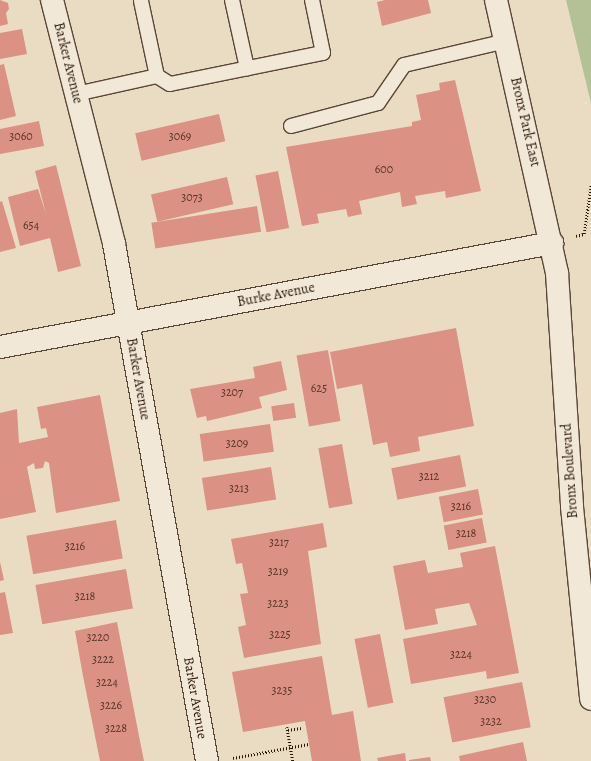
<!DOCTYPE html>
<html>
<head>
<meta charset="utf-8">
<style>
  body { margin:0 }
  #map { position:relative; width:591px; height:761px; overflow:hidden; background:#eadcc3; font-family:Alegreya,serif }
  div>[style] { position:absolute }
  .green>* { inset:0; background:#b4c196 }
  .building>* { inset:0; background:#db9183; transform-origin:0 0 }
  .path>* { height:2.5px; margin-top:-1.25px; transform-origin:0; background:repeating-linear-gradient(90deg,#2a1408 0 1px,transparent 0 3px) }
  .roads { filter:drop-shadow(1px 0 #5a4637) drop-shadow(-1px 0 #5a4637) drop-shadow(0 1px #5a4637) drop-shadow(0 -1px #5a4637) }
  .lane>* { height:14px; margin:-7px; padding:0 7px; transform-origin:7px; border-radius:7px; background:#f1e8d8 }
  .street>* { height:22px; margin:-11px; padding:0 11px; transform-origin:11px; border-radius:11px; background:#f1e8d8 }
  .secondary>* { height:22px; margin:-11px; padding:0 11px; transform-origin:11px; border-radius:11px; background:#f1e8d8 }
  span { translate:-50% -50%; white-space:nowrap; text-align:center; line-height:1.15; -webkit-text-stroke:3px #f1e8d8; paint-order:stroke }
  .number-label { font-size:12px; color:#563327 }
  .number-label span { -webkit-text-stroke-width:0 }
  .street-label { font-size:14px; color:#2a1408 }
</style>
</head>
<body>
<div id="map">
  <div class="green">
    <div style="clip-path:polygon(566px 0,591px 0,591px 103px)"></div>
  </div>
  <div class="building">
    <div style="clip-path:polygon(0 0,8px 3px,9px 9px,6px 13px,8px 24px,0 26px)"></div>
    <div style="clip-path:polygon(385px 0,428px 0,431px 13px,382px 26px,377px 2px)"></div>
    <div style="clip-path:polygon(22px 29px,27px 54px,0 59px,0 33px)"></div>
    <div style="clip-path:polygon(4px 64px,16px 116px,0 120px,0 65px)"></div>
    <div style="clip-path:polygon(455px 80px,481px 191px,446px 198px,445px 191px,415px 196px,417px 204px,402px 207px,400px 192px,359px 201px,362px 214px,348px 217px,346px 209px,317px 214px,319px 223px,302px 226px,286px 147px,412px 126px,412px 122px,421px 120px,416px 95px,440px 90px,439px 83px)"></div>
    <div style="left:219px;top:114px;width:28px;height:86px;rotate:77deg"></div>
    <div style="clip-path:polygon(39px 121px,44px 146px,0 154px,0 129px)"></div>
    <div style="clip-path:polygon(56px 165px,81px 266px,58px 272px,50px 238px,20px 246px,8px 197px,38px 189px,46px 214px,35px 171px)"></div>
    <div style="left:278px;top:171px;width:58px;height:23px;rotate:79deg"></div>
    <div style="left:227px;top:177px;width:28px;height:78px;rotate:77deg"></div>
    <div style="clip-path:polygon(2px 201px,16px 248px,0 252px,0 202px)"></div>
    <div style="left:257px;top:206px;width:26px;height:107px;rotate:81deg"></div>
    <div style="clip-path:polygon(456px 328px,474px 426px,418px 437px,420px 451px,390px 457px,387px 442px,373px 445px,362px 384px,337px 389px,330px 352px)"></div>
    <div style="left:328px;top:350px;width:72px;height:32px;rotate:80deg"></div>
    <div style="clip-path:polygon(281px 361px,287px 390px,259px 397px,262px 408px,207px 421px,206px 416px,197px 418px,190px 389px,255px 378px,253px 367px)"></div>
    <div style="clip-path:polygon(100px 395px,120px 501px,56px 513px,49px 463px,45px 461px,43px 468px,35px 469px,34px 463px,27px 467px,36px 512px,0 519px,0 413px,17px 409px,19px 443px,48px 437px,46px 428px,41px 429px,37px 407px)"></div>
    <div style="left:294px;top:403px;width:15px;height:23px;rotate:82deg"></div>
    <div style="left:270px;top:424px;width:28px;height:71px;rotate:82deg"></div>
    <div style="left:342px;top:444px;width:61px;height:24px;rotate:80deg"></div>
    <div style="left:460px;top:455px;width:32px;height:70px;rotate:79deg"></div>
    <div style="left:271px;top:467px;width:33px;height:70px;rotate:81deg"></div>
    <div style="left:478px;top:489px;width:26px;height:40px;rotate:79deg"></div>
    <div style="left:482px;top:518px;width:25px;height:39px;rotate:79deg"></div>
    <div style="left:116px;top:520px;width:39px;height:91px;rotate:80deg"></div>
    <div style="clip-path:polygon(323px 523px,327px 547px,308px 551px,321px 644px,244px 658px,238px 627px,246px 625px,240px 594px,248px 593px,242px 563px,236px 564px,231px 539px)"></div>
    <div style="clip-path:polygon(495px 546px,519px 673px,487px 679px,486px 671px,411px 684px,403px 639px,477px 625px,469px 603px,435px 609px,438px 624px,405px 630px,393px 566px,425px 560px,428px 573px,463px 567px,460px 553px)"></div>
    <div style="clip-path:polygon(0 562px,4px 580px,0 581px)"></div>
    <div style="left:126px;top:569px;width:40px;height:92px;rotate:80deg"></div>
    <div style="clip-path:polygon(5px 592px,13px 633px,0 635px,0 593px)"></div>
    <div style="clip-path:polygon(117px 622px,139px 736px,144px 761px,100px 761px,83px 676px,75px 631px)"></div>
    <div style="left:380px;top:634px;width:70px;height:26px;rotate:79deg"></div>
    <div style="clip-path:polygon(322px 656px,332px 715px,353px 711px,361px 761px,312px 761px,305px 721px,243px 732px,232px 672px)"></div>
    <div style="left:522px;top:682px;width:46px;height:80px;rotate:79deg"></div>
    <div style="clip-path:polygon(523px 742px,527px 761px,460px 761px,459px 756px)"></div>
    <div style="clip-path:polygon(405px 753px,406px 761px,378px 761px,377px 758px)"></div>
    <div style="clip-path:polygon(430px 757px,431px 761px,409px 761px,409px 760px)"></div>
  </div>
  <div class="path">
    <div style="left:576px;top:236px;width:8px;rotate:-14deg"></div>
    <div style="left:584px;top:234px;width:49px;rotate:-81.9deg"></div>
    <div style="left:287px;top:727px;width:35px;rotate:80deg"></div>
    <div style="left:288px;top:730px;width:13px;rotate:-9deg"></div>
    <div style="left:233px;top:758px;width:77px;rotate:-10.4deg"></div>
  </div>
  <div class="roads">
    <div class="lane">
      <div style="left:232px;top:0;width:70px;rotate:77.6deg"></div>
      <div style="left:141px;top:1px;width:77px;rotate:78deg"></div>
      <div style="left:76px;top:94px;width:83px;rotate:-12.5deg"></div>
      <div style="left:157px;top:76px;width:15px;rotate:32deg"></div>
      <div style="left:170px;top:84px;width:156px;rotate:-11.5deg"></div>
      <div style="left:323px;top:53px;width:54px;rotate:-101.7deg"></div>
      <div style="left:291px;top:126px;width:90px;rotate:-14.8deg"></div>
      <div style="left:378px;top:103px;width:46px;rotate:-55.6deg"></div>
      <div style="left:404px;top:65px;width:105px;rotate:-13.2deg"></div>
    </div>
    <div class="street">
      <div style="left:52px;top:0;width:252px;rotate:75.7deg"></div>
      <div style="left:114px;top:244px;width:525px;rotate:79.8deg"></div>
      <div style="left:496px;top:0;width:280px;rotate:77.4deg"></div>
      <div style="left:557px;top:273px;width:234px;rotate:86.3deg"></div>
      <div style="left:572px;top:507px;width:193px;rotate:84.3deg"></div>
    </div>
    <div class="secondary">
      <div style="left:0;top:347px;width:562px;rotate:-10.67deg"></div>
    </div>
  </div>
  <div class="number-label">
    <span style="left:21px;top:137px">3060</span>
    <span style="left:180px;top:137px">3069</span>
    <span style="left:384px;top:170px">600</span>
    <span style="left:192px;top:198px">3073</span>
    <span style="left:31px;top:226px">654</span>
    <span style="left:319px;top:389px">625</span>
    <span style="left:232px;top:393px">3207</span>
    <span style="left:237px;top:444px">3209</span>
    <span style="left:429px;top:477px">3212</span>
    <span style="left:239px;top:489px">3213</span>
    <span style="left:461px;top:507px">3216</span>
    <span style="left:466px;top:534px">3218</span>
    <span style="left:279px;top:543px">3217</span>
    <span style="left:75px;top:547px">3216</span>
    <span style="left:278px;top:572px">3219</span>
    <span style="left:85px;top:597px">3218</span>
    <span style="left:278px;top:604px">3223</span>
    <span style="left:280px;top:635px">3225</span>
    <span style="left:98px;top:638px">3220</span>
    <span style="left:461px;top:655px">3224</span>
    <span style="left:103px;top:660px">3222</span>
    <span style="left:107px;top:683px">3224</span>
    <span style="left:282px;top:691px">3235</span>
    <span style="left:485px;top:700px">3230</span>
    <span style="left:111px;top:706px">3226</span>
    <span style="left:491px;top:722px">3232</span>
    <span style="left:116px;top:729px">3228</span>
  </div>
  <div class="street-label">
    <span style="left:68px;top:63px;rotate:76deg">Barker Avenue</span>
    <span style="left:525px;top:122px;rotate:77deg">Bronx Park East</span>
    <span style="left:276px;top:295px;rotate:-11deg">Burke Avenue</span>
    <span style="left:138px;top:379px;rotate:80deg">Barker Avenue</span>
    <span style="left:570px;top:471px;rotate:-94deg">Bronx Boulevard</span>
    <span style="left:195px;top:698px;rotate:80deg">Barker Avenue</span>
  </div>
</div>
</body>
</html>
